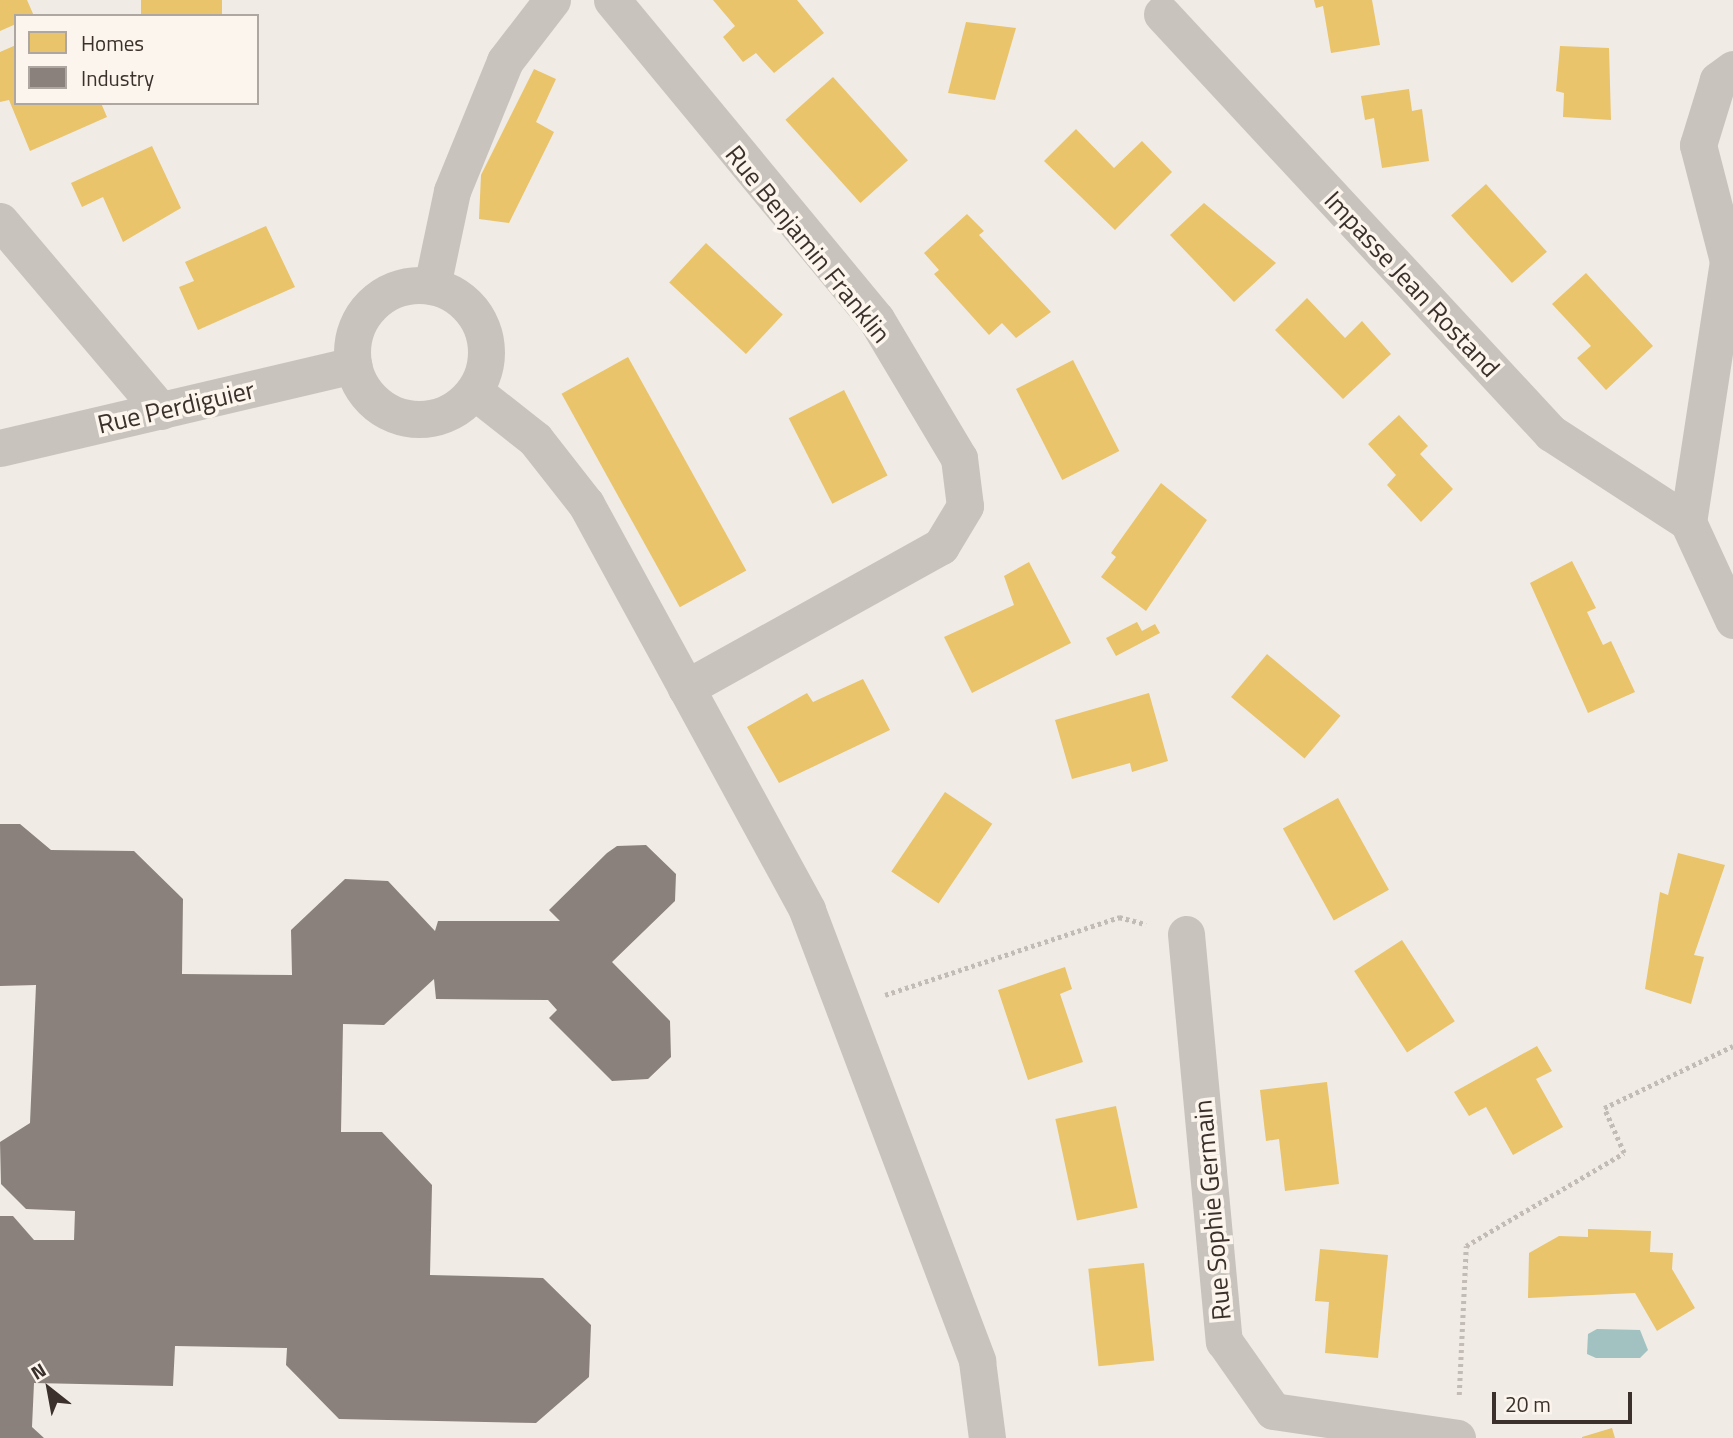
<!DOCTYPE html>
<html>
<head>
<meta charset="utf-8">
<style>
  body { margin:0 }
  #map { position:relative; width:1733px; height:1438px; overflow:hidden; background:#f0ebe5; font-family:"Titillium Web",sans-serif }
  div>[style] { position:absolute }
  .water>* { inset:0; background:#a1c2c1 }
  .homes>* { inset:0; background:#e9c46a; transform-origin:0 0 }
  .industry>* { inset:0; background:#8a817c }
  .path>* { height:4.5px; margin-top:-2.25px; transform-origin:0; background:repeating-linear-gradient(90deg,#c2bbb6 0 3.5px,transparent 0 7px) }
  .minor>* { height:37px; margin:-18.5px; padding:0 18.5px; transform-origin:18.5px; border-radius:18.5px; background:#c9c3be }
  .minor>.ring { margin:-18.5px; padding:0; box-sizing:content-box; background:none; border:37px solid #c9c3be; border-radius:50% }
  span { translate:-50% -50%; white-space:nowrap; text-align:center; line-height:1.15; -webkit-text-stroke:7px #fbf5ee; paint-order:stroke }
  .street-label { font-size:26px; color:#3b302b }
  .legend { position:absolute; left:14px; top:14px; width:245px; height:91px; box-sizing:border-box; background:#fbf5ee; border:2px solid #aea6a0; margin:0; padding:9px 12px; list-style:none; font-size:21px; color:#3b302b }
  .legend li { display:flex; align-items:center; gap:14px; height:35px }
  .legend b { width:35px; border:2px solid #aea6a0 }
  .north { position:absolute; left:14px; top:1354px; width:70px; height:70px; -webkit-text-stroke:5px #fbf5ee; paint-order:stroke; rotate:329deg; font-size:19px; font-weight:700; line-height:28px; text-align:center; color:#3b302b }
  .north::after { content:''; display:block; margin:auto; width:24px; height:32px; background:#3b302b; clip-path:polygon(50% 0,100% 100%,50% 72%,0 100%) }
  .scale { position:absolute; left:1492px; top:1392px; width:140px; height:32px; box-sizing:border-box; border:4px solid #3b302b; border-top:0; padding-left:9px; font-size:21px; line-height:24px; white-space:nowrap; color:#3b302b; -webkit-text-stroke:5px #fbf5ee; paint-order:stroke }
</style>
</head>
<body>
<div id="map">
  <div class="water">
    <div style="clip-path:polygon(1597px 1329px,1640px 1330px,1648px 1350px,1640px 1358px,1596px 1358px,1587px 1354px,1588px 1334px)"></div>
  </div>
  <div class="homes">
    <div style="clip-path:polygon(0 0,27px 0,34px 16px,16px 16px,16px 24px,0 31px)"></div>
    <div style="left:141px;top:0;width:81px;height:16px"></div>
    <div style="clip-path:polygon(713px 0,797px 0,824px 33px,774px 73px,756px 53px,743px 62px,723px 37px,735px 26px)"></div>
    <div style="clip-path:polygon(1314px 0,1372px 0,1380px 45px,1331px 53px,1323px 6px,1316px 8px)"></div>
    <div style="clip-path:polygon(966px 22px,1016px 28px,995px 100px,948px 93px)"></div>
    <div style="clip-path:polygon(16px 45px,16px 103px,101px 103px,107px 117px,30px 151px,9px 100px,0 102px,0 52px)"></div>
    <div style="clip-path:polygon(1560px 46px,1609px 48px,1611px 120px,1563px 117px,1564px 93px,1556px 91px)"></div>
    <div style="clip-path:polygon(534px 69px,556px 79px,536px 122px,554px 132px,509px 223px,479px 219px,481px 175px)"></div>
    <div style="left:833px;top:77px;width:112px;height:64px;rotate:48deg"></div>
    <div style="clip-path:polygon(1409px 89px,1412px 111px,1422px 109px,1429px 161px,1382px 168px,1374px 118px,1365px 120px,1361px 96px)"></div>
    <div style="clip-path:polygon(1076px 129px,1114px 168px,1142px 141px,1172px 172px,1115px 230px,1044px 161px)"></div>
    <div style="clip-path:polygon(152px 146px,181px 208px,123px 242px,103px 197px,82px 207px,71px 183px)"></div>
    <div style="left:1486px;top:184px;width:91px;height:47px;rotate:48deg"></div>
    <div style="clip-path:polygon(1204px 203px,1276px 263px,1234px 302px,1170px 235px)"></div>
    <div style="clip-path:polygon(967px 214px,984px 231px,979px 235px,1051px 312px,1016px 338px,1002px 323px,989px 335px,934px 274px,939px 270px,924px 253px)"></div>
    <div style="clip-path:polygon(266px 226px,295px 287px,198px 330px,179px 287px,194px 281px,185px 262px)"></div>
    <div style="left:706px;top:243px;width:105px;height:54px;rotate:43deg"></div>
    <div style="clip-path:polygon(1586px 273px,1653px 346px,1606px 390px,1577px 358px,1591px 346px,1552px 304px)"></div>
    <div style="clip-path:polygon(1307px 298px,1345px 338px,1362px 321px,1391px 354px,1343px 399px,1275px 330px)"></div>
    <div style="left:628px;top:357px;width:244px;height:76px;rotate:61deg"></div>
    <div style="left:1073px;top:360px;width:102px;height:64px;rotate:63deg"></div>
    <div style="left:844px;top:390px;width:96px;height:62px;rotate:63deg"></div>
    <div style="clip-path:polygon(1399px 415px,1428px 446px,1420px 454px,1453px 489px,1421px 522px,1387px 485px,1396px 475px,1368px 444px)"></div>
    <div style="clip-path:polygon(1161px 483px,1207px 520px,1146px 611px,1101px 577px,1116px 557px,1111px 553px)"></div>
    <div style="clip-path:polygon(1572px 561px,1596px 608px,1587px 612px,1603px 645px,1611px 641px,1635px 692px,1588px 713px,1530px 583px)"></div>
    <div style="clip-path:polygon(1029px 562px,1071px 643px,972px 693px,944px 637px,1014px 605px,1004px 576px)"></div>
    <div style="clip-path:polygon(1137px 622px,1142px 631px,1155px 624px,1160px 633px,1116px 656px,1106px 638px)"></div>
    <div style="left:1267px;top:654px;width:96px;height:56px;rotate:40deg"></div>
    <div style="clip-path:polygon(863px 679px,890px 730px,779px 783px,747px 727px,807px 693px,813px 702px)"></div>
    <div style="clip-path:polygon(1149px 693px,1168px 761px,1132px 772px,1130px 763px,1072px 779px,1055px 720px)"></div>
    <div style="left:945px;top:792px;width:57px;height:96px;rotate:34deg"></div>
    <div style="left:1338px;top:798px;width:105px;height:63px;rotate:61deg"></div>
    <div style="clip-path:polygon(1678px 853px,1725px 865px,1694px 955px,1704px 957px,1691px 1004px,1645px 989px,1660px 892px,1668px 895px)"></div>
    <div style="left:1402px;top:940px;width:97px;height:57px;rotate:57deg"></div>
    <div style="clip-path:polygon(1065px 967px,1072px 989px,1060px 994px,1083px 1062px,1028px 1080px,998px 990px)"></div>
    <div style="clip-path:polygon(1537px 1046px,1552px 1071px,1536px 1079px,1563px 1127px,1513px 1155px,1486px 1107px,1469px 1116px,1454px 1092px)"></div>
    <div style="clip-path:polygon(1327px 1082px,1339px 1184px,1285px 1191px,1279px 1139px,1266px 1141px,1260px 1090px)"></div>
    <div style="left:1116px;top:1106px;width:104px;height:62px;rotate:78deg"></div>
    <div style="clip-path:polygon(1588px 1229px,1651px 1231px,1650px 1252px,1673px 1253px,1672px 1269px,1695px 1308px,1657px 1331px,1635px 1293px,1528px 1298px,1529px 1253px,1559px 1236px,1588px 1237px)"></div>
    <div style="clip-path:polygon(1320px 1249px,1388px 1255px,1378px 1358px,1325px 1353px,1329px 1302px,1315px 1301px)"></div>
    <div style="left:1144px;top:1263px;width:98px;height:56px;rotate:84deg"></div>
    <div style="clip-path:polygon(1612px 1428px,1615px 1438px,1582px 1438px,1582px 1437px)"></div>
  </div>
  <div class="industry">
    <div style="clip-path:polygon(0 824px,20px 824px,51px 850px,134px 851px,183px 899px,182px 974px,292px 975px,291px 930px,345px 879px,388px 881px,435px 931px,438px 921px,560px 921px,549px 910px,607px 853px,617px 846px,646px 845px,676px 874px,675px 901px,612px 962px,670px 1021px,671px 1057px,648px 1079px,612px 1081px,549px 1018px,557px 1010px,548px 1000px,436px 999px,434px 979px,384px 1025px,343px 1024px,341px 1132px,382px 1132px,432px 1185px,430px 1275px,543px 1278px,591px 1325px,589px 1377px,536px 1423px,339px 1419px,286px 1365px,287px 1348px,175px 1346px,173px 1386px,34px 1383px,32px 1427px,44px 1438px,0 1438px,0 1216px,13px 1216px,34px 1240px,74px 1240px,75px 1211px,26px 1209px,1px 1184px,0 1142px,30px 1123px,36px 985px,0 986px)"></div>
  </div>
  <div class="path">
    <div style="left:885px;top:995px;width:247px;rotate:-18.4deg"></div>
    <div style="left:1119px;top:917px;width:28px;rotate:15deg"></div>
    <div style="left:1459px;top:1395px;width:149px;rotate:-87.3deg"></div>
    <div style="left:1466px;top:1246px;width:183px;rotate:-30.5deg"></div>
    <div style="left:1624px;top:1153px;width:49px;rotate:-114deg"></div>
    <div style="left:1604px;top:1108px;width:143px;rotate:-25.7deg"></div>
  </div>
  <div class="minor">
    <div style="left:612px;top:0;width:414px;rotate:50.4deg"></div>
    <div style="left:876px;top:319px;width:162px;rotate:59.2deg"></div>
    <div style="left:959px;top:458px;width:48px;rotate:82.9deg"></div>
    <div style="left:965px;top:506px;width:47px;rotate:121deg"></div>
    <div style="left:941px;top:546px;width:292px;rotate:150.9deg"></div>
    <div style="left:1162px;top:14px;width:572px;rotate:47.13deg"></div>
    <div style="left:1551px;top:433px;width:163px;rotate:33deg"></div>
    <div style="left:1733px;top:69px;width:19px;rotate:144deg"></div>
    <div style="left:1718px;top:80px;width:68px;rotate:107.1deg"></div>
    <div style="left:1698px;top:145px;width:120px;rotate:75.5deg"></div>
    <div style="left:1728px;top:261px;width:264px;rotate:98.7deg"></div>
    <div style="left:1688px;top:522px;width:108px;rotate:65.3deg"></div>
    <div style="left:0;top:221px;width:249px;rotate:49.7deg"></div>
    <div class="ring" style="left:352px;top:285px;width:97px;height:97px"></div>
    <div style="left:432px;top:286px;width:97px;rotate:-78.1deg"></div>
    <div style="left:452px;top:191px;width:140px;rotate:-67.8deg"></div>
    <div style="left:505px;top:61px;width:77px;rotate:-52.4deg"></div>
    <div style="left:474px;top:391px;width:78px;rotate:38.2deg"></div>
    <div style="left:535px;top:439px;width:83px;rotate:51.9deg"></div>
    <div style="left:586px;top:504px;width:462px;rotate:61.4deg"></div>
    <div style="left:807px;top:910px;width:482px;rotate:69.3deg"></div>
    <div style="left:977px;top:1361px;width:78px;rotate:82.6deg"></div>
    <div style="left:0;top:448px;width:363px;rotate:-13.2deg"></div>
    <div style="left:1186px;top:934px;width:409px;rotate:84.7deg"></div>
    <div style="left:1224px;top:1341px;width:85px;rotate:55deg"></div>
    <div style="left:1273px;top:1411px;width:186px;rotate:8.3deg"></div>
  </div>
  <div class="street-label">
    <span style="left:808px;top:244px;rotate:51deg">Rue Benjamin Franklin</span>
    <span style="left:1412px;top:284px;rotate:47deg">Impasse Jean Rostand</span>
    <span style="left:176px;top:407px;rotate:-13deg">Rue Perdiguier</span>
    <span style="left:1212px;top:1210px;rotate:-95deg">Rue Sophie Germain</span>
  </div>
  <ul class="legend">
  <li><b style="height:19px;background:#e9c46a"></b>Homes</li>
  <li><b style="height:19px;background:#8a817c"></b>Industry</li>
  </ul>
  <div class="north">N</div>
  <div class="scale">20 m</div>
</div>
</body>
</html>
